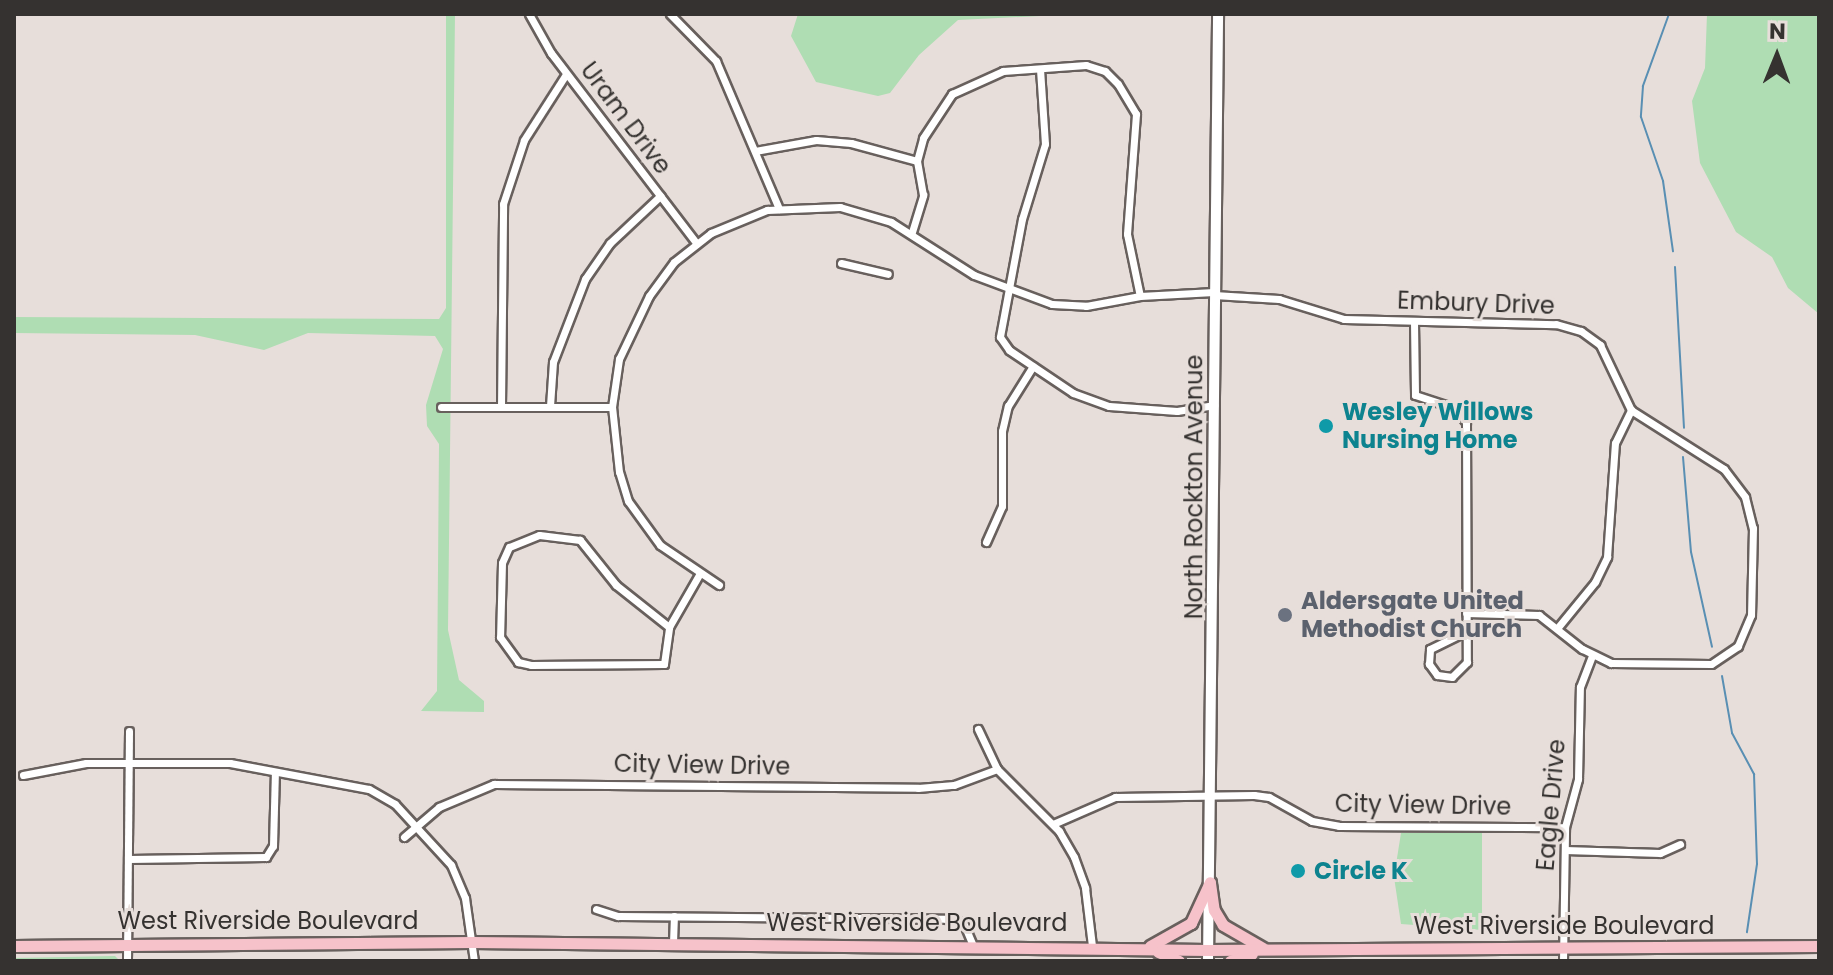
<!DOCTYPE html>
<html>
<head>
<meta charset="utf-8">
<style>
  body { margin:0 }
  #map { position:relative; width:1833px; height:975px; overflow:hidden; background:#e7deda; font-family:Poppins,sans-serif }
  div>[style] { position:absolute }
  .green>* { inset:0; background:#afddb3 }
  .stream>* { height:2px; margin:-1px; padding:0 1px; transform-origin:1px; border-radius:1px; background:#598fb3 }
  .roads { filter:drop-shadow(2px 0 #68605d) drop-shadow(-2px 0 #68605d) drop-shadow(0 2px #68605d) drop-shadow(0 -2px #68605d) }
  .street>* { height:7px; margin:-3.5px; padding:0 3.5px; transform-origin:3.5px; border-radius:3.5px; background:#fff }
  .secondary>* { height:10px; margin:-5px; padding:0 5px; transform-origin:5px; border-radius:5px; background:#fff }
  .primary>* { height:11px; margin:-5.5px; padding:0 5.5px; transform-origin:5.5px; border-radius:5.5px; background:#f6c2ca }
  .dots>* { width:22px; height:22px; translate:-50% -50%; box-sizing:border-box; border:4px solid #e7deda; border-radius:50% }
  span { translate:-50% -50%; white-space:nowrap; text-align:center; line-height:1.15; -webkit-text-stroke:6px #e7deda; paint-order:stroke }
  .street-label { font-size:24px; color:#353230 }
  .culture-label { font-size:24px; color:#0d838f; font-weight:700 }
  .left { translate:0 -50%; text-align:left }
  .worship-label { font-size:24px; color:#5b616d; font-weight:700 }
  .frame { position:absolute; inset:0; border:16px solid #353230; pointer-events:none }
  .north { position:absolute; left:1737px; top:16px; width:80px; height:80px; -webkit-text-stroke:6px #e7deda; paint-order:stroke; rotate:1deg; font-size:22px; font-weight:700; line-height:32px; text-align:center; color:#353230 }
  .north::after { content:''; display:block; margin:auto; width:28px; height:36px; background:#353230; clip-path:polygon(50% 0,100% 100%,50% 72%,0 100%) }
</style>
</head>
<body>
<div id="map">
  <div class="green">
    <div style="clip-path:polygon(446px 14px,455px 14px,448px 630px,459px 680px,484px 701px,484px 712px,421px 711px,437px 691px,439px 444px,427px 426px,426px 405px,443px 349px,435px 336px,308px 333px,264px 350px,195px 335px,14px 333px,14px 317px,439px 319px,446px 308px)"></div>
    <div style="clip-path:polygon(798px 14px,1081px 14px,958px 20px,919px 55px,890px 93px,878px 96px,816px 82px,791px 36px)"></div>
    <div style="clip-path:polygon(1707px 14px,1819px 14px,1819px 314px,1788px 288px,1772px 257px,1736px 232px,1700px 163px,1692px 101px,1705px 68px)"></div>
    <div style="clip-path:polygon(1401px 833px,1482px 833px,1482px 930px,1401px 924px,1394px 877px)"></div>
    <div style="clip-path:polygon(115px 956px,120px 961px,14px 961px,14px 958px)"></div>
  </div>
  <div class="stream">
    <div style="left:1669px;top:14px;width:77px;rotate:109.9deg"></div>
    <div style="left:1643px;top:86px;width:31px;rotate:94deg"></div>
    <div style="left:1641px;top:117px;width:68px;rotate:71deg"></div>
    <div style="left:1663px;top:181px;width:71px;rotate:81.9deg"></div>
    <div style="left:1675px;top:267px;width:161px;rotate:86.8deg"></div>
    <div style="left:1683px;top:457px;width:95px;rotate:85.2deg"></div>
    <div style="left:1691px;top:552px;width:97px;rotate:77.5deg"></div>
    <div style="left:1722px;top:676px;width:58px;rotate:80deg"></div>
    <div style="left:1732px;top:733px;width:47px;rotate:61.8deg"></div>
    <div style="left:1754px;top:774px;width:90px;rotate:88.1deg"></div>
    <div style="left:1757px;top:864px;width:69px;rotate:98.4deg"></div>
  </div>
  <div class="roads">
    <div class="street">
      <div style="left:529px;top:14px;width:45px;rotate:60.6deg"></div>
      <div style="left:551px;top:53px;width:240px;rotate:52.6deg"></div>
      <div style="left:670px;top:14px;width:66px;rotate:45.6deg"></div>
      <div style="left:716px;top:61px;width:161px;rotate:66.9deg"></div>
      <div style="left:1040px;top:69px;width:75px;rotate:86.2deg"></div>
      <div style="left:1045px;top:144px;width:78px;rotate:107deg"></div>
      <div style="left:1022px;top:219px;width:120px;rotate:100.6deg"></div>
      <div style="left:1000px;top:337px;width:16px;rotate:55deg"></div>
      <div style="left:1009px;top:350px;width:77px;rotate:33.9deg"></div>
      <div style="left:1073px;top:393px;width:38px;rotate:20deg"></div>
      <div style="left:1109px;top:406px;width:68px;rotate:4.2deg"></div>
      <div style="left:1177px;top:411px;width:38px;rotate:-9deg"></div>
      <div style="left:755px;top:151px;width:62px;rotate:-10.2deg"></div>
      <div style="left:816px;top:140px;width:35px;rotate:5deg"></div>
      <div style="left:851px;top:143px;width:68px;rotate:15.3deg"></div>
      <div style="left:912px;top:232px;width:39px;rotate:-73deg"></div>
      <div style="left:923px;top:195px;width:35px;rotate:-100deg"></div>
      <div style="left:917px;top:161px;width:24px;rotate:-75deg"></div>
      <div style="left:923px;top:138px;width:53px;rotate:-56.6deg"></div>
      <div style="left:952px;top:94px;width:56px;rotate:-24.3deg"></div>
      <div style="left:1003px;top:71px;width:83px;rotate:-4.1deg"></div>
      <div style="left:1086px;top:65px;width:20px;rotate:18deg"></div>
      <div style="left:1105px;top:71px;width:18px;rotate:45deg"></div>
      <div style="left:1118px;top:84px;width:35px;rotate:59deg"></div>
      <div style="left:1136px;top:114px;width:120px;rotate:94.3deg"></div>
      <div style="left:1127px;top:234px;width:63px;rotate:78.2deg"></div>
      <div style="left:841px;top:263px;width:48px;rotate:13.2deg"></div>
      <div style="left:1214px;top:295px;width:65px;rotate:3.5deg"></div>
      <div style="left:1279px;top:299px;width:68px;rotate:17.1deg"></div>
      <div style="left:1344px;top:319px;width:212px;rotate:1.4deg"></div>
      <div style="left:1556px;top:324px;width:26px;rotate:16deg"></div>
      <div style="left:1581px;top:331px;width:24px;rotate:36deg"></div>
      <div style="left:1600px;top:345px;width:72px;rotate:64.5deg"></div>
      <div style="left:1631px;top:410px;width:110px;rotate:32.4deg"></div>
      <div style="left:1724px;top:469px;width:35px;rotate:53deg"></div>
      <div style="left:1745px;top:497px;width:32px;rotate:76deg"></div>
      <div style="left:1753px;top:528px;width:87px;rotate:91.3deg"></div>
      <div style="left:1751px;top:615px;width:34px;rotate:113deg"></div>
      <div style="left:1738px;top:646px;width:32px;rotate:146deg"></div>
      <div style="left:1711px;top:664px;width:100px;rotate:-179.4deg"></div>
      <div style="left:1611px;top:663px;width:32px;rotate:-154deg"></div>
      <div style="left:1582px;top:649px;width:55px;rotate:-141.7deg"></div>
      <div style="left:1539px;top:615px;width:73px;rotate:-178.4deg"></div>
      <div style="left:1414px;top:322px;width:73px;rotate:89.2deg"></div>
      <div style="left:1415px;top:395px;width:42px;rotate:18deg"></div>
      <div style="left:1455px;top:408px;width:18px;rotate:52deg"></div>
      <div style="left:1466px;top:422px;width:240px;rotate:89.8deg"></div>
      <div style="left:1467px;top:662px;width:21px;rotate:135deg"></div>
      <div style="left:1452px;top:677px;width:15px;rotate:-172deg"></div>
      <div style="left:1437px;top:675px;width:14px;rotate:-126deg"></div>
      <div style="left:1429px;top:664px;width:15px;rotate:-86deg"></div>
      <div style="left:1430px;top:649px;width:39px;rotate:-26deg"></div>
      <div style="left:550px;top:406px;width:44px;rotate:-86.1deg"></div>
      <div style="left:553px;top:362px;width:89px;rotate:-68.9deg"></div>
      <div style="left:585px;top:279px;width:44px;rotate:-55.2deg"></div>
      <div style="left:610px;top:243px;width:69px;rotate:-43.2deg"></div>
      <div style="left:441px;top:407px;width:171px"></div>
      <div style="left:501px;top:407px;width:203px;rotate:-89.4deg"></div>
      <div style="left:503px;top:204px;width:67px;rotate:-71.8deg"></div>
      <div style="left:524px;top:140px;width:78px;rotate:-57.5deg"></div>
      <div style="left:986px;top:542px;width:39px;rotate:-66deg"></div>
      <div style="left:1002px;top:506px;width:75px;rotate:-90deg"></div>
      <div style="left:1002px;top:431px;width:26px;rotate:-77deg"></div>
      <div style="left:1008px;top:406px;width:47px;rotate:-58deg"></div>
      <div style="left:719px;top:585px;width:71px;rotate:-145.9deg"></div>
      <div style="left:660px;top:545px;width:54px;rotate:-126deg"></div>
      <div style="left:628px;top:501px;width:30px;rotate:-107deg"></div>
      <div style="left:619px;top:472px;width:65px;rotate:-96.1deg"></div>
      <div style="left:612px;top:407px;width:49px;rotate:-81.7deg"></div>
      <div style="left:619px;top:359px;width:70px;rotate:-64.5deg"></div>
      <div style="left:649px;top:296px;width:42px;rotate:-53.7deg"></div>
      <div style="left:674px;top:262px;width:47px;rotate:-38.1deg"></div>
      <div style="left:711px;top:233px;width:61px;rotate:-22.3deg"></div>
      <div style="left:767px;top:210px;width:73px;rotate:-2.4deg"></div>
      <div style="left:840px;top:207px;width:53px;rotate:16.4deg"></div>
      <div style="left:891px;top:222px;width:98px;rotate:32.6deg"></div>
      <div style="left:974px;top:275px;width:83px;rotate:20.4deg"></div>
      <div style="left:1052px;top:304px;width:34px;rotate:3deg"></div>
      <div style="left:1086px;top:306px;width:55px;rotate:-10.5deg"></div>
      <div style="left:1140px;top:296px;width:74px;rotate:-3.1deg"></div>
      <div style="left:1559px;top:626px;width:57px;rotate:-50.7deg"></div>
      <div style="left:1595px;top:582px;width:28px;rotate:-64deg"></div>
      <div style="left:1607px;top:557px;width:114px;rotate:-86deg"></div>
      <div style="left:1615px;top:443px;width:37px;rotate:-64deg"></div>
      <div style="left:669px;top:627px;width:68px;rotate:-141.6deg"></div>
      <div style="left:616px;top:585px;width:58px;rotate:-128.7deg"></div>
      <div style="left:580px;top:540px;width:41px;rotate:-173deg"></div>
      <div style="left:539px;top:535px;width:32px;rotate:158deg"></div>
      <div style="left:509px;top:547px;width:17px;rotate:114deg"></div>
      <div style="left:502px;top:563px;width:74px;rotate:91.5deg"></div>
      <div style="left:500px;top:637px;width:31px;rotate:54deg"></div>
      <div style="left:518px;top:662px;width:13px;rotate:13deg"></div>
      <div style="left:531px;top:665px;width:133px;rotate:-0.4deg"></div>
      <div style="left:664px;top:664px;width:37px;rotate:-82deg"></div>
      <div style="left:669px;top:627px;width:62px;rotate:-60.1deg"></div>
      <div style="left:978px;top:729px;width:44px;rotate:64.6deg"></div>
      <div style="left:997px;top:769px;width:88px;rotate:45deg"></div>
      <div style="left:1059px;top:831px;width:30px;rotate:60deg"></div>
      <div style="left:1074px;top:857px;width:33px;rotate:70deg"></div>
      <div style="left:1085px;top:888px;width:58px;rotate:83.1deg"></div>
      <div style="left:23px;top:775px;width:64px;rotate:-10.8deg"></div>
      <div style="left:86px;top:763px;width:144px"></div>
      <div style="left:230px;top:763px;width:141px;rotate:10.6deg"></div>
      <div style="left:369px;top:789px;width:30px;rotate:30deg"></div>
      <div style="left:395px;top:804px;width:83px;rotate:47.4deg"></div>
      <div style="left:451px;top:865px;width:36px;rotate:67deg"></div>
      <div style="left:465px;top:898px;width:64px;rotate:81.9deg"></div>
      <div style="left:1053px;top:824px;width:68px;rotate:-23.5deg"></div>
      <div style="left:1115px;top:797px;width:139px;rotate:-0.8deg"></div>
      <div style="left:1254px;top:795px;width:15px;rotate:8deg"></div>
      <div style="left:1269px;top:797px;width:49px;rotate:29.2deg"></div>
      <div style="left:1312px;top:821px;width:27px;rotate:10deg"></div>
      <div style="left:1339px;top:826px;width:226px;rotate:0.3deg"></div>
      <div style="left:404px;top:837px;width:46px;rotate:-40.6deg"></div>
      <div style="left:439px;top:807px;width:60px;rotate:-22.7deg"></div>
      <div style="left:494px;top:784px;width:424px;rotate:0.5deg"></div>
      <div style="left:918px;top:788px;width:36px;rotate:-5deg"></div>
      <div style="left:954px;top:785px;width:46px;rotate:-20.4deg"></div>
      <div style="left:1565px;top:850px;width:95px;rotate:1.8deg"></div>
      <div style="left:1660px;top:853px;width:22px;rotate:-24deg"></div>
      <div style="left:129px;top:859px;width:137px;rotate:-0.8deg"></div>
      <div style="left:266px;top:857px;width:13px;rotate:-58deg"></div>
      <div style="left:273px;top:846px;width:74px;rotate:-88.5deg"></div>
      <div style="left:596px;top:909px;width:23px;rotate:18deg"></div>
      <div style="left:618px;top:916px;width:328px;rotate:0.5deg"></div>
      <div style="left:946px;top:919px;width:17px;rotate:10deg"></div>
      <div style="left:963px;top:922px;width:25px;rotate:67deg"></div>
      <div style="left:673px;top:943px;width:27px;rotate:-88deg"></div>
      <div style="left:127px;top:961px;width:230px;rotate:-89.5deg"></div>
      <div style="left:1563px;top:961px;width:134px;rotate:-89.1deg"></div>
      <div style="left:1565px;top:827px;width:50px;rotate:-74.8deg"></div>
      <div style="left:1578px;top:779px;width:92px;rotate:-88.8deg"></div>
      <div style="left:1580px;top:687px;width:34px;rotate:-69deg"></div>
    </div>
    <div class="secondary">
      <div style="left:1208px;top:961px;width:947px;rotate:-89.39deg"></div>
    </div>
    <div class="primary">
      <div style="left:1210px;top:883px;width:27px;rotate:82deg"></div>
      <div style="left:1214px;top:910px;width:17px;rotate:59deg"></div>
      <div style="left:1223px;top:925px;width:46px;rotate:29.9deg"></div>
      <div style="left:14px;top:946px;width:458px;rotate:-0.5deg"></div>
      <div style="left:472px;top:942px;width:736px;rotate:0.62deg"></div>
      <div style="left:1208px;top:950px;width:611px;rotate:-0.38deg"></div>
      <div style="left:1150px;top:946px;width:47px;rotate:-29.3deg"></div>
      <div style="left:1191px;top:923px;width:45px;rotate:-65.1deg"></div>
      <div style="left:1158px;top:952px;width:23px;rotate:23deg"></div>
      <div style="left:1230px;top:961px;width:23px;rotate:-18deg"></div>
    </div>
  </div>
  <div class="dots">
    <div style="left:1326px;top:426px;background:#0f9aa8"></div>
    <div style="left:1285px;top:615px;background:#6b7280"></div>
    <div style="left:1298px;top:871px;background:#0f9aa8"></div>
  </div>
  <div class="street-label">
    <span style="left:626px;top:118px;rotate:53deg">Uram Drive</span>
    <span style="left:1476px;top:303px;rotate:2deg">Embury Drive</span>
    <span style="left:1194px;top:487px;rotate:-90deg">North Rockton Avenue</span>
    <span style="left:702px;top:765px;rotate:1deg">City View Drive</span>
    <span style="left:1423px;top:805px;rotate:1deg">City View Drive</span>
    <span style="left:1551px;top:805px;rotate:-85deg">Eagle Drive</span>
    <span style="left:268px;top:921px">West Riverside Boulevard</span>
    <span style="left:917px;top:923px">West Riverside Boulevard</span>
    <span style="left:1564px;top:926px">West Riverside Boulevard</span>
  </div>
  <div class="culture-label">
    <span class="left" style="left:1342px;top:426px">Wesley Willows<br>Nursing Home</span>
    <span class="left" style="left:1314px;top:871px">Circle K</span>
  </div>
  <div class="worship-label">
    <span class="left" style="left:1301px;top:615px">Aldersgate United<br>Methodist Church</span>
  </div>
  <div class="frame"></div>
  <div class="north">N</div>
</div>
</body>
</html>
